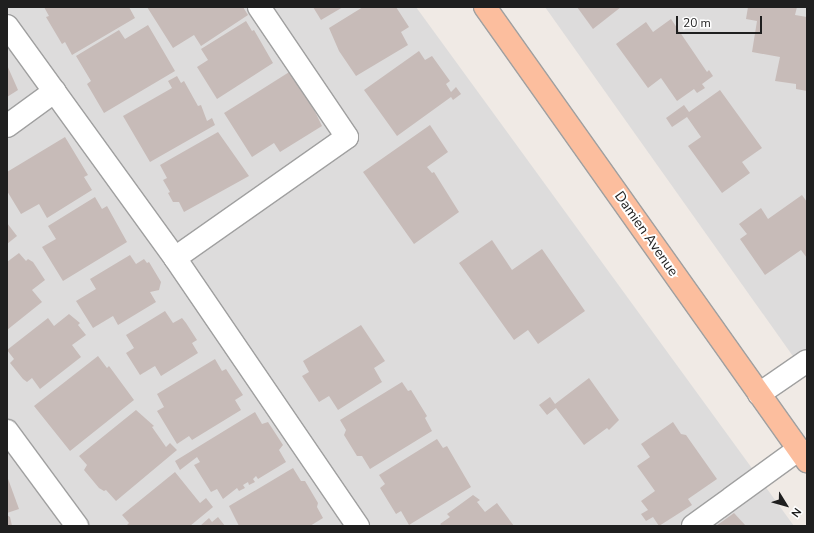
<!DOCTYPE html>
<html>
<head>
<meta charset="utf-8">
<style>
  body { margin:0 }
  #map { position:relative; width:814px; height:533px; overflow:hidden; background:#f0eae5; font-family:"Nunito Sans",sans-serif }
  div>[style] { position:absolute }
  .residential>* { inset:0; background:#dddcdc }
  .building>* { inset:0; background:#c7bbb8 }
  .roads { filter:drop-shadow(1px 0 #a0a0a0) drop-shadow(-1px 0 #a0a0a0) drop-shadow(0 1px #a0a0a0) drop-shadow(0 -1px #a0a0a0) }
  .minor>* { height:22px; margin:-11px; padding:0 11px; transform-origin:11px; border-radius:11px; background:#fff }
  .major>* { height:22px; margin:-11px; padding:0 11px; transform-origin:11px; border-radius:11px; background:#fcbe9e }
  span { translate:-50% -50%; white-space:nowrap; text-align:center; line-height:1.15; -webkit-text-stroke:4px #fff; paint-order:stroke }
  .street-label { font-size:14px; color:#1f1f1f }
  .frame { position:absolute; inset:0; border:8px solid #1f1f1f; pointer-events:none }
  .north { position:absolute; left:766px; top:485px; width:40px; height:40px; -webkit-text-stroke:3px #fff; paint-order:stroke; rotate:127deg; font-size:11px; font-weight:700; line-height:16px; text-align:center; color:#1f1f1f }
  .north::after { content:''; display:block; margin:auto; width:14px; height:18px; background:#1f1f1f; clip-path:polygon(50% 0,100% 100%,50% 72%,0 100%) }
  .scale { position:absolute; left:676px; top:16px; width:86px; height:18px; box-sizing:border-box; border:2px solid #1f1f1f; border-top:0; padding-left:5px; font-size:12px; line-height:14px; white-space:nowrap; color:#1f1f1f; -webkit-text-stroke:3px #fff; paint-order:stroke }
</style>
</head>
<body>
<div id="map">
  <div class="residential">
    <div style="clip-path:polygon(7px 7px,416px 7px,794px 526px,7px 526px)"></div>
    <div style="clip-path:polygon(545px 7px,807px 7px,807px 376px)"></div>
  </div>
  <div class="building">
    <div style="clip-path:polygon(44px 7px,129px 7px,135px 18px,72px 55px,65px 42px,62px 44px,46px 17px,49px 16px)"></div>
    <div style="clip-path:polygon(147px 7px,243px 7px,248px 15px,201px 46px,194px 35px,173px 48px)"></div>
    <div style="clip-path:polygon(313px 7px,343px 7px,321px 20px)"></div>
    <div style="clip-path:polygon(363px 7px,396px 7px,409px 27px,401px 32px,408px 45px,356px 76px,339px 51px,329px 28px)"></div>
    <div style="clip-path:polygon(577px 7px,621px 7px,593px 29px)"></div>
    <div style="clip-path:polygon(748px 7px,797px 7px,795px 15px,807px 17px,807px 91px,796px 89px,796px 84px,775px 81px,780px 57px,752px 52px,757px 21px,746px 19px)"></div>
    <div style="clip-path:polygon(671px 19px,707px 72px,709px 70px,713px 76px,702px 84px,705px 88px,697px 93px,694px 89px,677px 101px,661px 78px,648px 88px,616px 44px,646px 22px,653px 32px)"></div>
    <div style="clip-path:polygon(246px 21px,252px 31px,254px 30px,273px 63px,217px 99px,197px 67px,208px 60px,201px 49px)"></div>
    <div style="clip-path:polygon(148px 25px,175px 71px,104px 113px,87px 84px,91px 81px,76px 56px,119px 30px,125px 39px)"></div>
    <div style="clip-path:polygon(419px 51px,425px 60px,432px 56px,450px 81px,446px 84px,451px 92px,456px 87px,461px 94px,453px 100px,451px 97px,397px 136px,364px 90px)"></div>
    <div style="clip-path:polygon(7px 65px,18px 90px,7px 97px)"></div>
    <div style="clip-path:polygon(294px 69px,322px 126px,280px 152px,274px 143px,252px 157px,224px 113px)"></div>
    <div style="clip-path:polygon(177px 76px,181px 83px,184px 81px,198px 106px,201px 105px,207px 121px,212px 118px,215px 125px,150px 162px,123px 116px,172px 88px,168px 81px)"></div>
    <div style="clip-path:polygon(720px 90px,762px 148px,742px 162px,750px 173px,722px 193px,688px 146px,701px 137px,687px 117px,672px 127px,666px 118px,684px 105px,689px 112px)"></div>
    <div style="clip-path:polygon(430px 125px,448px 152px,427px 167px,432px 173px,434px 172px,459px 212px,414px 244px,363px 172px)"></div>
    <div style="clip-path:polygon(218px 132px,249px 176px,184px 212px,179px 202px,173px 202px,168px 193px,170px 192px,163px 180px,167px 178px,160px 165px)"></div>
    <div style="clip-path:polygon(65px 137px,88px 175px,84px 177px,92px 190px,47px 218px,39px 204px,21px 214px,7px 191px,7px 172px)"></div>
    <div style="clip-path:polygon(802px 195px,807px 202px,807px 258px,801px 250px,765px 275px,740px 239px,747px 234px,739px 224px,761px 208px,768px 219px)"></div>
    <div style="clip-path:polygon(95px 197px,102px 209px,107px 206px,127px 242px,63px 281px,42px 247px,56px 239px,48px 226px)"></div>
    <div style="clip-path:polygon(7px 223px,17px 236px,7px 244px)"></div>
    <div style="clip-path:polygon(492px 240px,512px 270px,542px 249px,585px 311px,538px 344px,528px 330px,514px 340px,459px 263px)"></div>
    <div style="clip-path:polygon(19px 253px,26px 261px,28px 259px,33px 262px,45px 280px,32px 290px,42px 302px,7px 330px,7px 262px)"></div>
    <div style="clip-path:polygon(130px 255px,136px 264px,144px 259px,147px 263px,149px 262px,161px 282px,159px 290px,150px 292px,156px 302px,118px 325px,113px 316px,93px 328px,76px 301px,96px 289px,90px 279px)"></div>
    <div style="clip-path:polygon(165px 311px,173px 323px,182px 318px,186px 323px,197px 340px,192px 343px,198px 353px,161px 376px,155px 366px,140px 375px,126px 353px,134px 348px,126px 335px)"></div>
    <div style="clip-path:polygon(69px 314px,80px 323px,78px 325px,86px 335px,72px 345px,81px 357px,40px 389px,32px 378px,27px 382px,23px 379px,10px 363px,14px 359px,7px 350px,48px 318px,54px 326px)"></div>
    <div style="clip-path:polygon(361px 325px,385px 361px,374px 368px,382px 382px,338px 410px,329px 396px,319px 402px,302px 376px,309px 372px,303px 361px)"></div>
    <div style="clip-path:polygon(98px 356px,107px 368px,109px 366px,134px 400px,70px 451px,34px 406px)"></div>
    <div style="clip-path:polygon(215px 359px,222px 371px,226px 369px,243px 395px,235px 400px,241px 410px,192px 440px,189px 436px,177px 444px,157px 411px,164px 407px,157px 394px)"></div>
    <div style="clip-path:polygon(589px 378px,619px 420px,609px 430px,607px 428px,584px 445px,556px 408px,547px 415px,539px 405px,550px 397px,555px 404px)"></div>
    <div style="clip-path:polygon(402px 382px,408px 391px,411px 390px,427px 416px,425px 418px,432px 431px,370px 469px,362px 456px,357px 456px,344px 435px,346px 430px,340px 420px)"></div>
    <div style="clip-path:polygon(136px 410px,154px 426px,152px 427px,166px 447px,170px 443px,177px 450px,116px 501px,106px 490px,104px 491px,99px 488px,84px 470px,87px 465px,79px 456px)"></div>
    <div style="clip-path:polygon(255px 412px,262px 424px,268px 422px,283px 445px,279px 450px,286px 462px,258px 479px,256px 476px,253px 479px,255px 482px,249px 485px,248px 482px,243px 485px,245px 488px,239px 491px,237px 488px,223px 499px,217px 489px,211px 492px,194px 465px,200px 462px,197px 457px,180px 470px,175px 461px)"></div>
    <div style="clip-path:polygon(673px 422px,681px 434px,686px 435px,717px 479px,688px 499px,692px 505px,659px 526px,653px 517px,646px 521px,641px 514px,648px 510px,641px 501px,655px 491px,637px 466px,650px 457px,641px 444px)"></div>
    <div style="clip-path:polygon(437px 439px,443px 448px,447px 446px,471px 487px,409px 525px,401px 511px,396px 514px,380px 488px,385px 484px,379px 475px)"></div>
    <div style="clip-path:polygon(293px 468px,301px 481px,305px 481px,318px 503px,317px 507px,323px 518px,310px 526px,239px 526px,229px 506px)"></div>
    <div style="clip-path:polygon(175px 472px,200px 503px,206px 498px,213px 507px,190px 526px,126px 526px,129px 523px,122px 515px)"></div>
    <div style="clip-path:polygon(7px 476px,19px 509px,7px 513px)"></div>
    <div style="clip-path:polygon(473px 495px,480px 500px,477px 502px,485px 512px,497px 503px,514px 526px,442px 526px,440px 524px,450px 517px,447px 514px)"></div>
    <div style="clip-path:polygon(734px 513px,746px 526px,716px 526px)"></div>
    <div style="clip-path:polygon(7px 515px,10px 517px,12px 526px,7px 526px)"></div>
    <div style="clip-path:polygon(218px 517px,225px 526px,200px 526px,209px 518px,212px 522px)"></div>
  </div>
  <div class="roads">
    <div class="minor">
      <div style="left:7px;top:26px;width:286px;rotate:54.1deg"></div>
      <div style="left:175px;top:258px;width:325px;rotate:55.7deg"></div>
      <div style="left:7px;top:126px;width:59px;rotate:-36.1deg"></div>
      <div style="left:175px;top:258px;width:210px;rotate:-35.1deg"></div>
      <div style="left:347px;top:137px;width:157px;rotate:-124.1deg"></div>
      <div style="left:759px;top:394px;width:58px;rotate:-34.5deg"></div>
      <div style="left:7px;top:431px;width:118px;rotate:53.6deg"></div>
      <div style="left:693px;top:526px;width:131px;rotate:-36deg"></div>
    </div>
    <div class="major">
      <div style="left:485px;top:7px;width:557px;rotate:54.65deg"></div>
    </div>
  </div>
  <div class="street-label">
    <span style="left:646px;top:234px;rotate:55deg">Damien Avenue</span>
  </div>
  <div class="frame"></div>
  <div class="north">N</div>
  <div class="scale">20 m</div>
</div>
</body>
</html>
